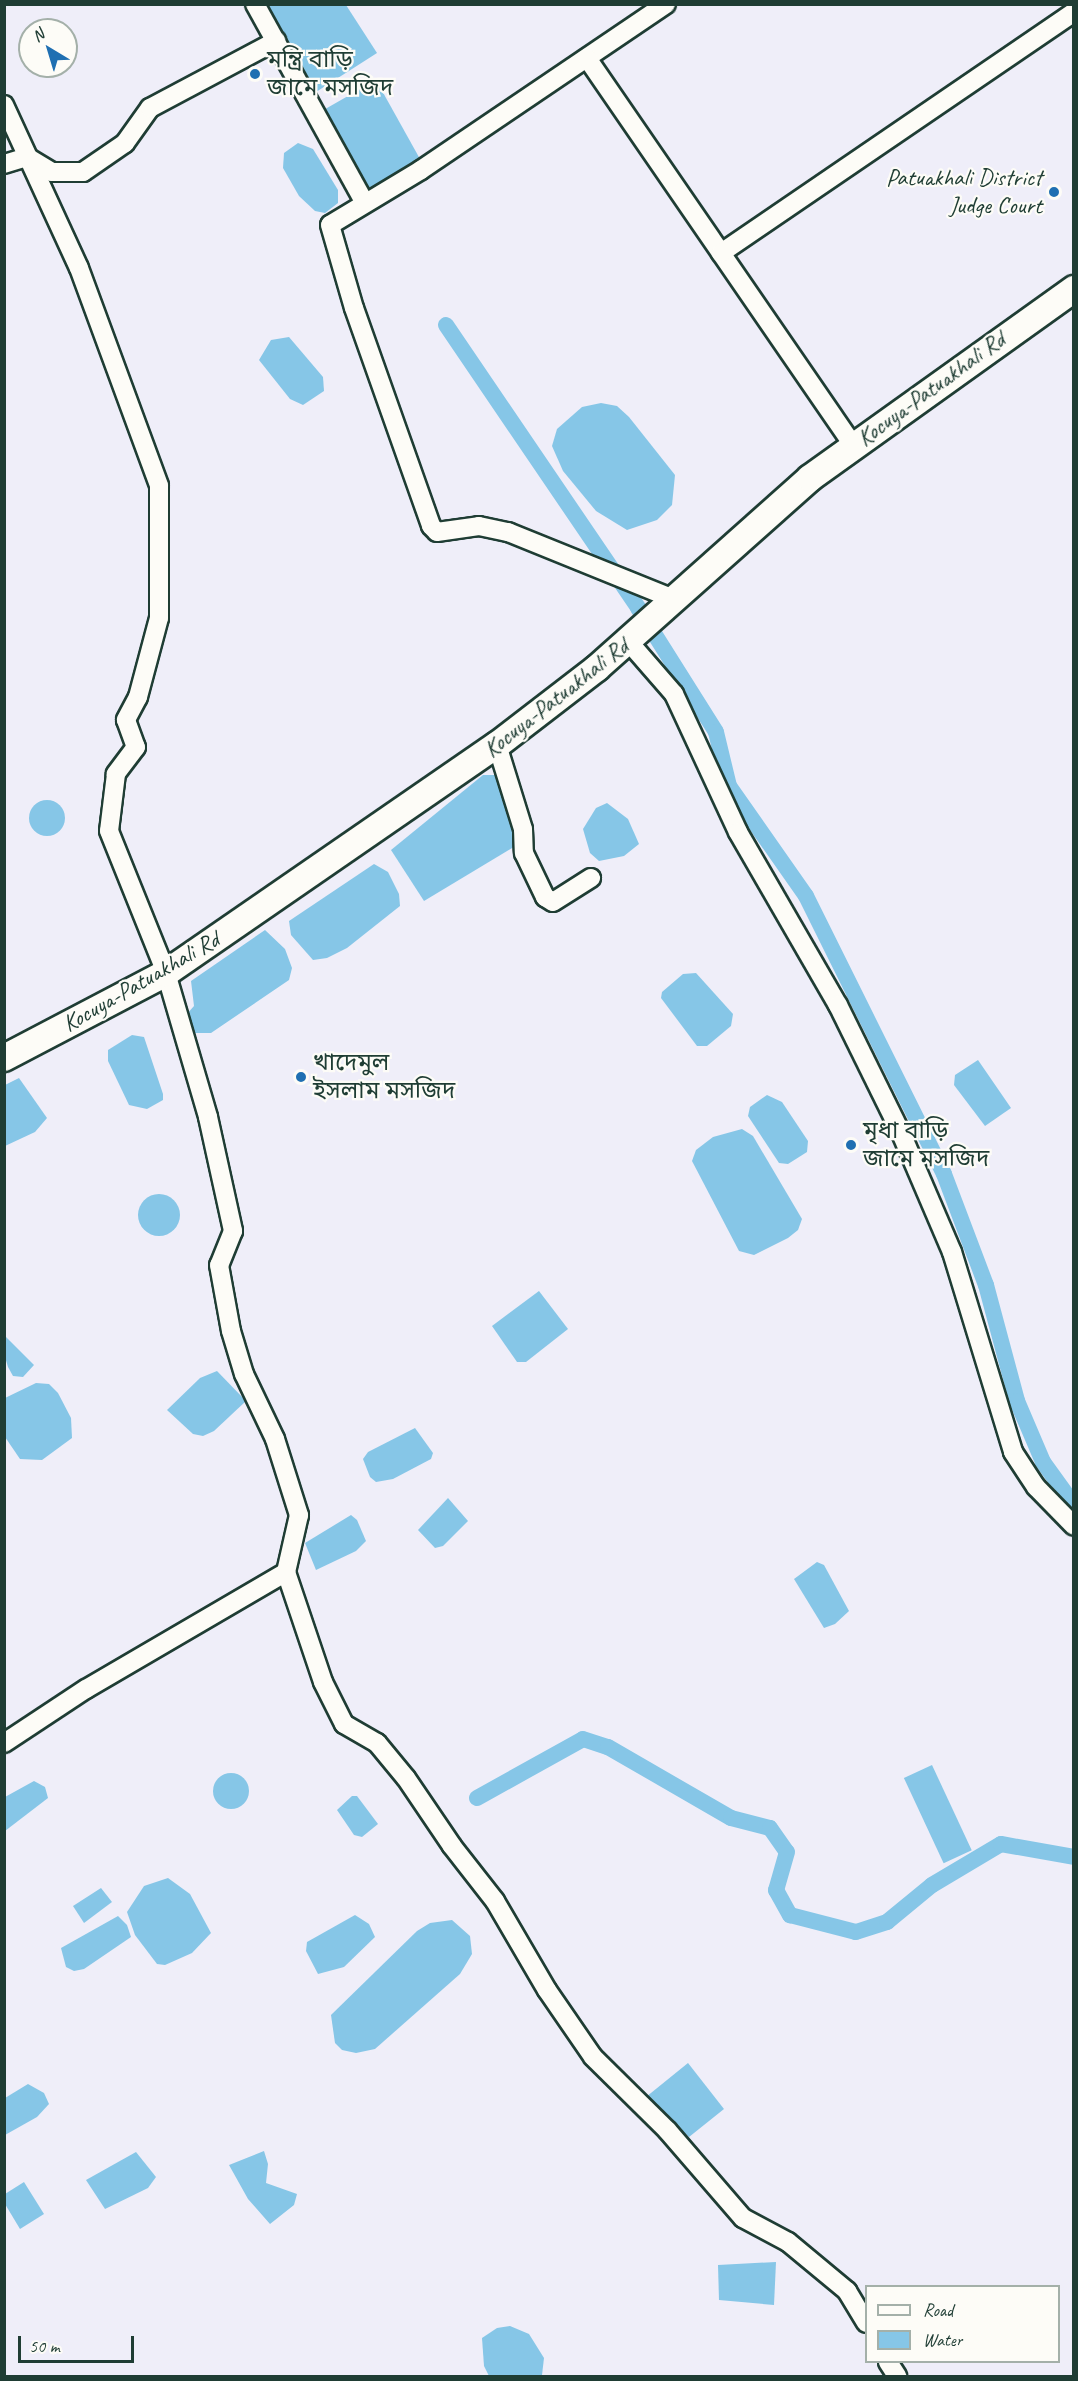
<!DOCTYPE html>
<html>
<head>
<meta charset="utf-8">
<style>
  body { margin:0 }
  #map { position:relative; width:1078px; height:2381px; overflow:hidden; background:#efeef9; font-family:Caveat,"Noto Sans Bengali",sans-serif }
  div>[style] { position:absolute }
  .water>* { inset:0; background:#86c6e7; transform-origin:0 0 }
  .round { border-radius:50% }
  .canal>* { height:16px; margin:-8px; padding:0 8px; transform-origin:8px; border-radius:8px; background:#86c6e7 }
  .roads { filter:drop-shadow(2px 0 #1f3d34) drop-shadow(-2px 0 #1f3d34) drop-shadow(0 2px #1f3d34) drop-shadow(0 -2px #1f3d34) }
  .street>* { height:18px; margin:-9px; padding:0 9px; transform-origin:9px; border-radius:9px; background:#fdfcf7 }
  .secondary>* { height:26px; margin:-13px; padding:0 13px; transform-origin:13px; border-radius:13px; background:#fdfcf7 }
  .dots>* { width:16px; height:16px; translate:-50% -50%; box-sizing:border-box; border:3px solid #fdfcf7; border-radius:50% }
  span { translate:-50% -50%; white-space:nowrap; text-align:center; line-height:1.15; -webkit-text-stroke:4.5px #fdfcf7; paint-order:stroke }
  .poi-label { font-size:24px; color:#1f3d34 }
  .left { translate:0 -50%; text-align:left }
  .right { translate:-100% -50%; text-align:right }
  .street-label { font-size:24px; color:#1f3d34 }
  .frame { position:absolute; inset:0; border:6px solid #1f3d34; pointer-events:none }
  .legend { position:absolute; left:865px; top:2285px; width:195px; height:78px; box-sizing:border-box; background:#fdfcf7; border:2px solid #a4b0a9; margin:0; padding:8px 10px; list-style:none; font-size:18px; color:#1f3d34 }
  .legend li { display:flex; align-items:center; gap:12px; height:30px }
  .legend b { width:30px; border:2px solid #a4b0a9 }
  .north { position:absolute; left:18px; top:18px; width:60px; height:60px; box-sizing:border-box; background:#fdfcf7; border:2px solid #a4b0a9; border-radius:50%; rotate:322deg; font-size:16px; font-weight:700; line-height:24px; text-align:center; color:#1f3d34 }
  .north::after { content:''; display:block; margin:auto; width:21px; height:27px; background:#1f6fb2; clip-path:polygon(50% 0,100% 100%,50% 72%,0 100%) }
  .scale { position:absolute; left:18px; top:2336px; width:116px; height:27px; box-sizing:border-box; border:3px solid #1f3d34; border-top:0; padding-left:8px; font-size:18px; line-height:21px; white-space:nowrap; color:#1f3d34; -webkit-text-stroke:4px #fdfcf7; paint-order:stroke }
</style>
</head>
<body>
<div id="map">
  <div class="water">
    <div style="clip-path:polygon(346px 5px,377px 53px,316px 92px,262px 6px)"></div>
    <div style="clip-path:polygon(376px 80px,420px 159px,370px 190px,347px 160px,320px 112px)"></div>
    <div style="clip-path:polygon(298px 143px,313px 149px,338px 190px,338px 203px,325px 213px,315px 211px,299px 196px,283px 168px,284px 153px)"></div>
    <div style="clip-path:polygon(289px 337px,323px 377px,324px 391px,303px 405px,290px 399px,259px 360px,271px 340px)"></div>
    <div style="clip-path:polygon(601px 403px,617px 406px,629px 417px,675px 475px,672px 505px,657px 520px,627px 530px,596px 511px,563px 471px,552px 446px,557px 429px,582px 407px)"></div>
    <div style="clip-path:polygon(483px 775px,495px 775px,509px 796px,522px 842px,424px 901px,391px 850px)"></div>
    <div class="round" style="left:29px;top:800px;width:36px;height:36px"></div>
    <div style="clip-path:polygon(607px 803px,628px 819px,639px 844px,624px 856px,599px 861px,590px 853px,583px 829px,596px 808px)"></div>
    <div style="clip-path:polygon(374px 864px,388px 872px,399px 894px,400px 906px,347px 948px,327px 958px,313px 960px,291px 935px,289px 921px)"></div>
    <div style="clip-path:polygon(265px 930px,285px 949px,292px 968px,289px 980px,211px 1033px,194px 1033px,186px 1015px,194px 1006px,191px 981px)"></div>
    <div style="clip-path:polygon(696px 973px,733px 1014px,731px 1026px,707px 1046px,697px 1046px,661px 998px,662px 992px,683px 974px)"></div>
    <div style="clip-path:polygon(132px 1035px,144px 1037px,163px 1094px,163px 1100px,147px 1109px,129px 1105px,108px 1061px,108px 1050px)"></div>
    <div style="clip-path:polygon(978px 1060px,1011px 1108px,985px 1126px,954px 1085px,955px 1075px)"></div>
    <div style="clip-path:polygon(19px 1078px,47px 1118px,35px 1132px,5px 1146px,5px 1085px)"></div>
    <div style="clip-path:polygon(767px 1095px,782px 1102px,808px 1141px,807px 1152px,788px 1164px,779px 1163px,748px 1116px,750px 1107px)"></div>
    <div style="clip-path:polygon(742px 1129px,753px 1136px,802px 1219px,798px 1230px,788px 1238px,754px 1255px,739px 1251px,692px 1161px,696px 1150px,713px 1137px)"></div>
    <div class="round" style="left:138px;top:1194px;width:42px;height:42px"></div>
    <div style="clip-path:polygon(539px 1291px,568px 1329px,526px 1362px,517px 1362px,492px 1326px)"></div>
    <div style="clip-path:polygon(6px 1337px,34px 1365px,23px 1377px,13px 1376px,8px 1367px,5px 1357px)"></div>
    <div style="clip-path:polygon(217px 1371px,246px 1401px,214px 1431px,203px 1436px,193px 1434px,167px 1410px,200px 1378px)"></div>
    <div style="clip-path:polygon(36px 1383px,49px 1384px,58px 1393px,71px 1418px,72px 1438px,42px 1460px,20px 1459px,5px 1437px,5px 1398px)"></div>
    <div style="clip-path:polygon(415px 1428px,433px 1453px,431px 1459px,393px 1479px,376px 1482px,370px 1477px,363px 1459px,368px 1452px)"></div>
    <div style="clip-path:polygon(448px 1498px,468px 1521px,443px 1546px,435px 1548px,418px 1530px)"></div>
    <div style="clip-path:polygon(351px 1515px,357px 1520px,366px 1541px,356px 1551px,316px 1570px,305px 1543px)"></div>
    <div style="clip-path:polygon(817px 1562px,824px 1565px,849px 1611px,835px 1624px,824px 1628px,794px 1579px)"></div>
    <div style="left:932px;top:1765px;width:94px;height:31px;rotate:65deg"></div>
    <div class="round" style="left:213px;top:1773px;width:36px;height:36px"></div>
    <div style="clip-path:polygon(34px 1781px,45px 1787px,48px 1798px,5px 1831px,5px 1797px)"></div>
    <div style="clip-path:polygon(352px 1796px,357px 1796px,378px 1824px,362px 1837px,354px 1835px,337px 1810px)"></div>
    <div style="clip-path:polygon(168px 1878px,190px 1894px,211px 1933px,192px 1953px,165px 1965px,157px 1964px,135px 1935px,127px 1912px,144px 1886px)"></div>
    <div style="clip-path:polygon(101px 1888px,112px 1902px,84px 1923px,73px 1906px)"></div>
    <div style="clip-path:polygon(355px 1915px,369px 1924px,375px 1937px,344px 1967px,318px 1974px,306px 1951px,307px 1942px)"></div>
    <div style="clip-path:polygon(118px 1916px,127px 1925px,131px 1937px,84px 1969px,74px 1971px,66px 1967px,61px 1948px)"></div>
    <div style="clip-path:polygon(452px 1920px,470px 1936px,472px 1954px,460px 1974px,375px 2049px,356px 2053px,342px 2050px,335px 2043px,331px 2015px,417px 1931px,430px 1923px)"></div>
    <div style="clip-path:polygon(688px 2063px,724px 2109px,689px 2137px,646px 2097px)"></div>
    <div style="clip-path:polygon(28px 2084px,44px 2093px,49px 2104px,37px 2117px,5px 2135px,5px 2098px)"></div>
    <div style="clip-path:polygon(264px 2151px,268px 2164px,266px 2183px,297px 2194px,294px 2205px,270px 2224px,248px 2199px,229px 2165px)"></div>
    <div style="clip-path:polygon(136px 2152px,156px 2177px,148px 2188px,105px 2209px,86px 2180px)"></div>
    <div style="clip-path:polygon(24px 2182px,44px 2214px,20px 2229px,5px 2204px,5px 2194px)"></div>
    <div style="clip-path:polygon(776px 2262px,774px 2305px,719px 2300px,718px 2265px)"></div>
    <div style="clip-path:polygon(510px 2326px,529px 2334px,544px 2358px,542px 2375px,489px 2376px,484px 2366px,482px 2338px,497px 2328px)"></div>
  </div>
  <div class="canal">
    <div style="left:446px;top:325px;width:342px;rotate:55.8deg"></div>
    <div style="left:638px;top:608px;width:146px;rotate:57.8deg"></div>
    <div style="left:716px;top:732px;width:56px;rotate:76.5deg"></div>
    <div style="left:729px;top:786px;width:134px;rotate:55deg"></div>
    <div style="left:806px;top:896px;width:310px;rotate:63.6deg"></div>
    <div style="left:944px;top:1174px;width:119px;rotate:69.3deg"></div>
    <div style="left:986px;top:1285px;width:120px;rotate:75deg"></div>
    <div style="left:1017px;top:1401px;width:66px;rotate:66.9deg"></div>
    <div style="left:1043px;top:1462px;width:53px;rotate:54.2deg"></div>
    <div style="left:477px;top:1798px;width:121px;rotate:-29.1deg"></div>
    <div style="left:583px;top:1739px;width:26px;rotate:18deg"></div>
    <div style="left:608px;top:1747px;width:142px;rotate:30deg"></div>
    <div style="left:731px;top:1818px;width:40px;rotate:14.4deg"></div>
    <div style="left:770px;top:1828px;width:29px;rotate:55deg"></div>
    <div style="left:787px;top:1852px;width:40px;rotate:106deg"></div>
    <div style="left:776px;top:1890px;width:29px;rotate:61deg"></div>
    <div style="left:790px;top:1915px;width:68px;rotate:14.4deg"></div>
    <div style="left:856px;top:1932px;width:33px;rotate:-18deg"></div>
    <div style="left:887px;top:1922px;width:58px;rotate:-39.4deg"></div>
    <div style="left:932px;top:1885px;width:80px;rotate:-30.7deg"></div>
    <div style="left:1001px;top:1844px;width:74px;rotate:10.1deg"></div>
  </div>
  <div class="roads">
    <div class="street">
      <div style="left:255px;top:4px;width:227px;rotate:61.1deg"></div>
      <div style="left:666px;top:4px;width:296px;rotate:145.9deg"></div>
      <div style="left:421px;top:170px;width:106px;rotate:148.9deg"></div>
      <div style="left:330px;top:225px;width:86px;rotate:73.9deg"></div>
      <div style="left:354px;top:308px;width:231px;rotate:70.5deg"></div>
      <div style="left:431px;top:526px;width:8px;rotate:45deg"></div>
      <div style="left:437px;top:532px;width:42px;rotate:-8.1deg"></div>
      <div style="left:479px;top:526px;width:30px;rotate:12deg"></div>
      <div style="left:508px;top:532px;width:179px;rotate:22deg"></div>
      <div style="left:587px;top:58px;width:470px;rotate:55.5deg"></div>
      <div style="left:4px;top:105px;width:179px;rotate:65.3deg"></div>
      <div style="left:79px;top:268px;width:232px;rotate:69.8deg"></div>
      <div style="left:159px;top:486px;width:132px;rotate:90deg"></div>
      <div style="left:159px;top:618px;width:82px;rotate:104.9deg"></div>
      <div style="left:138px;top:697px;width:26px;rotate:118deg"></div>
      <div style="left:126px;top:720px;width:29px;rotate:70deg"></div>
      <div style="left:136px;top:747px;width:34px;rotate:127deg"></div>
      <div style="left:116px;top:774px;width:57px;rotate:97deg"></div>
      <div style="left:109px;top:831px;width:153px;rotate:68.1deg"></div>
      <div style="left:166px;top:973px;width:150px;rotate:73.7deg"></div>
      <div style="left:208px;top:1117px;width:117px;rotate:77.6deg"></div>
      <div style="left:233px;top:1231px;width:37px;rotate:112deg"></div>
      <div style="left:219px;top:1265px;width:67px;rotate:79.7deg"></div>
      <div style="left:231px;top:1331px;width:45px;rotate:73.2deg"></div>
      <div style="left:244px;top:1374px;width:72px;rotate:64.5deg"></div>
      <div style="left:275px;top:1439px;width:80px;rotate:72.5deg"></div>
      <div style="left:299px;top:1515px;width:58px;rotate:102.8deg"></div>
      <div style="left:4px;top:164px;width:24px;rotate:-17deg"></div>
      <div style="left:27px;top:157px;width:29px;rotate:31deg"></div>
      <div style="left:52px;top:172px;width:31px"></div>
      <div style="left:83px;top:172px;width:51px;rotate:-34.6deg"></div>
      <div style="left:125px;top:143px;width:43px;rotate:-54.5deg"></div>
      <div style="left:150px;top:108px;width:143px;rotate:-28deg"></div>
      <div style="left:721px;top:253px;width:427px;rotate:-34.3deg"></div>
      <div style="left:628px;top:641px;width:70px;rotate:49deg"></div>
      <div style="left:674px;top:694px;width:152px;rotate:65.1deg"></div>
      <div style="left:738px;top:832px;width:200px;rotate:60deg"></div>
      <div style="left:838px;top:1005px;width:143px;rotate:63.8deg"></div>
      <div style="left:901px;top:1133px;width:129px;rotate:66.8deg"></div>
      <div style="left:952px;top:1252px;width:209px;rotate:73deg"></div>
      <div style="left:1013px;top:1452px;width:42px;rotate:56.7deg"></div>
      <div style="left:1036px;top:1487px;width:54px;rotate:45.7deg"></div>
      <div style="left:497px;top:745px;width:88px;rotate:72.8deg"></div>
      <div style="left:523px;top:829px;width:24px;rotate:88deg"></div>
      <div style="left:524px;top:853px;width:49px;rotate:64.5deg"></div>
      <div style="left:545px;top:897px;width:9px;rotate:32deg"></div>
      <div style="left:553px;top:902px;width:45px;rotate:-32.3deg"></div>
      <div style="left:4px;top:1743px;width:98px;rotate:-33.4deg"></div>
      <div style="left:86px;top:1689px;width:232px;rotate:-30.3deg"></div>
      <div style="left:286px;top:1572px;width:116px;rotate:71.4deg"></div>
      <div style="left:323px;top:1682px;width:47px;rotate:63.4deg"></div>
      <div style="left:344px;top:1724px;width:38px;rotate:30deg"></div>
      <div style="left:377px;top:1743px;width:45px;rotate:50.4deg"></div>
      <div style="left:406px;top:1778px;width:82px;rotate:55.9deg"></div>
      <div style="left:452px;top:1846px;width:70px;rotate:52deg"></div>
      <div style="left:495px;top:1901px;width:103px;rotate:59.7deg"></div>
      <div style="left:547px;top:1990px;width:81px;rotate:55.5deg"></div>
      <div style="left:593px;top:2057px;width:104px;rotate:44.6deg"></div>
      <div style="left:667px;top:2130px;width:116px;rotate:49.2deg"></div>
      <div style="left:743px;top:2218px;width:51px;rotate:28.1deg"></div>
      <div style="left:788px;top:2242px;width:77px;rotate:39.7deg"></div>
      <div style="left:847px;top:2291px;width:37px;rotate:59deg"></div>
      <div style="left:888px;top:2362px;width:17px;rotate:57deg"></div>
    </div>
    <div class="secondary">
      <div style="left:4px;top:1058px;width:183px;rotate:-27.7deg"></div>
      <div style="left:166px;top:973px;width:402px;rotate:-34.6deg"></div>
      <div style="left:497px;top:745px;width:126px;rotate:-37.6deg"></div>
      <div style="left:597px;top:668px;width:285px;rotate:-41.7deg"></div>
      <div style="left:810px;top:478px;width:325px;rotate:-35.6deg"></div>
    </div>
  </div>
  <div class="dots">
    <div style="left:255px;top:74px;background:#1f6fb2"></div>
    <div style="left:1054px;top:192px;background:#1f6fb2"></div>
    <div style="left:301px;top:1077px;background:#1f6fb2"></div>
    <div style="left:851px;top:1145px;background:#1f6fb2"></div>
  </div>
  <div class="poi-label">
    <span class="left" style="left:267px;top:74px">মন্ত্রি বাড়ি<br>জামে মসজিদ</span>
    <span class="right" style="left:1042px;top:192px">Patuakhali District<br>Judge Court</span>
    <span class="left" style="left:313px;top:1077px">খাদেমুল<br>ইসলাম মসজিদ</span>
    <span class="left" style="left:863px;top:1145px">মৃধা বাড়ি<br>জামে মসজিদ</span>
  </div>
  <div class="street-label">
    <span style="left:931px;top:389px;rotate:-36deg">Kocuya-Patuakhali Rd</span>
    <span style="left:556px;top:698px;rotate:-38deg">Kocuya-Patuakhali Rd</span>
    <span style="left:141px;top:982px;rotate:-30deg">Kocuya-Patuakhali Rd</span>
  </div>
  <div class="frame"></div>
  <ul class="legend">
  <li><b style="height:8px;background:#fdfcf7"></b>Road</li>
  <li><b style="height:16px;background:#86c6e7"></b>Water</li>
  </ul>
  <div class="north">N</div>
  <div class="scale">50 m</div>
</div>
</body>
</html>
